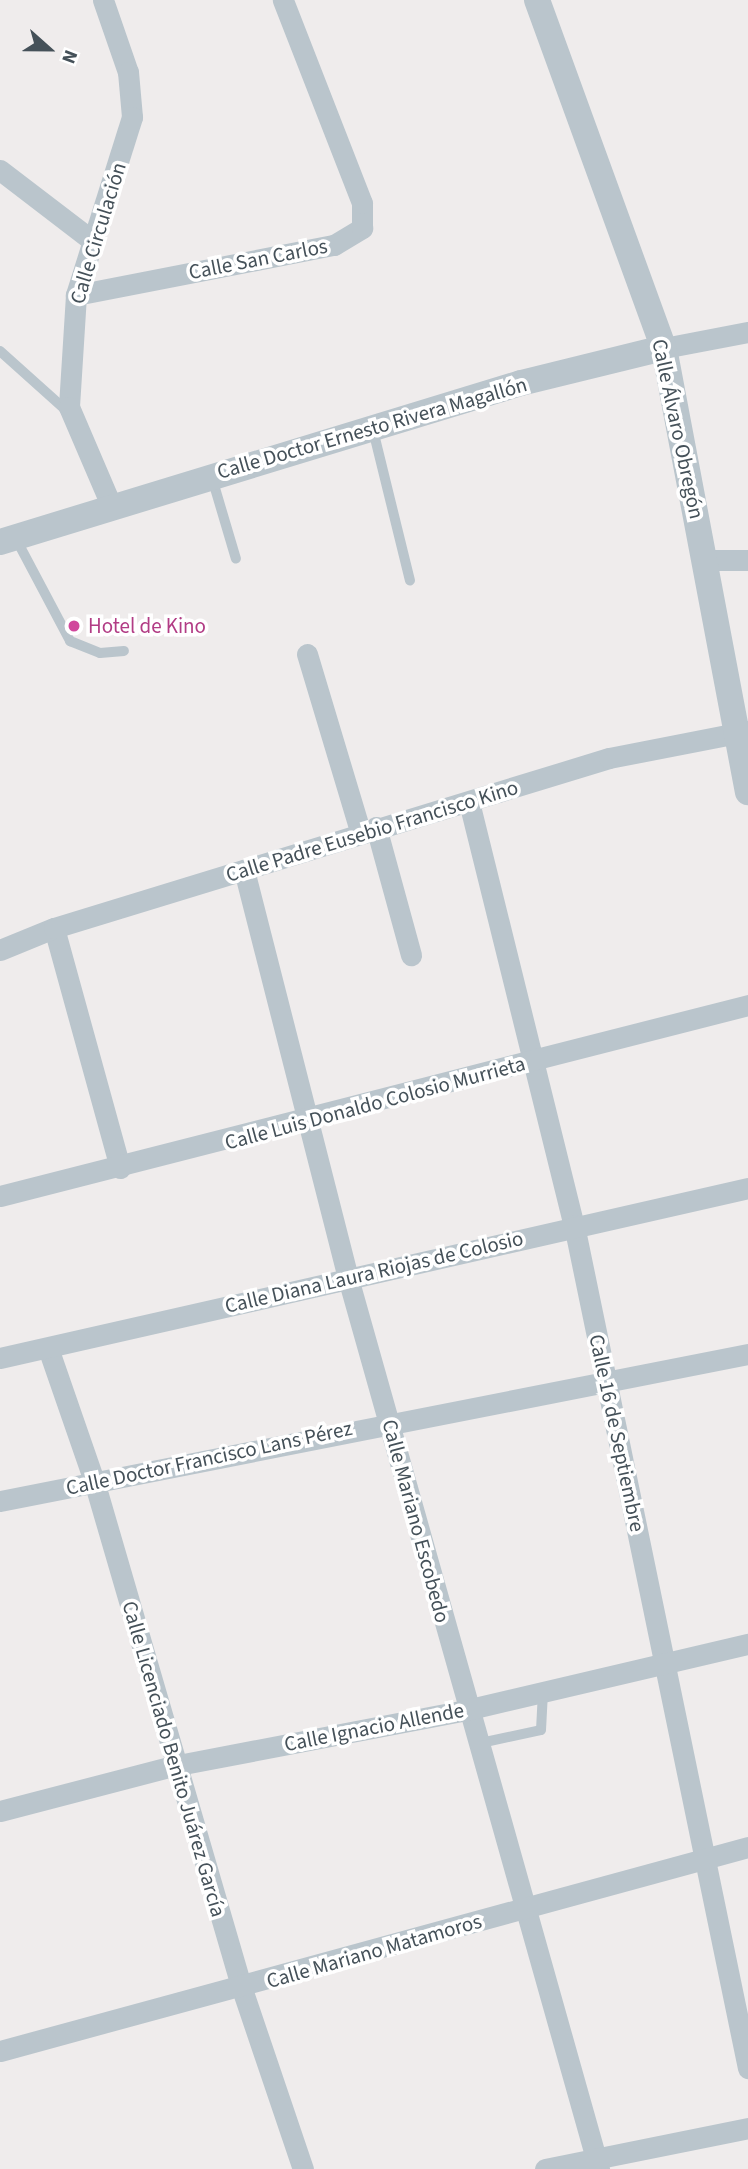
<!DOCTYPE html>
<html>
<head>
<meta charset="utf-8">
<style>
  body { margin:0 }
  #map { position:relative; width:748px; height:2169px; overflow:hidden; background:#efecec; font-family:"Source Sans 3",sans-serif }
  div>[style] { position:absolute }
  .service>* { height:10px; margin:-5px; padding:0 5px; transform-origin:5px; border-radius:5px; background:#bac5cc }
  .minor>* { height:21px; margin:-10.5px; padding:0 10.5px; transform-origin:10.5px; border-radius:10.5px; background:#bac5cc }
  .tertiary>* { height:26px; margin:-13px; padding:0 13px; transform-origin:13px; border-radius:13px; background:#bac5cc }
  .dots>* { width:19px; height:19px; translate:-50% -50%; box-sizing:border-box; border:4px solid #fff; border-radius:50% }
  span { translate:-50% -50%; white-space:nowrap; text-align:center; line-height:1.15; -webkit-text-stroke:7px #fff; paint-order:stroke }
  .street-label { font-size:21px; color:#455159 }
  .hotel-label { font-size:21px; color:#b23c85 }
  .left { translate:0 -50%; text-align:left }
  .north { position:absolute; left:14px; top:14px; width:70px; height:70px; -webkit-text-stroke:5px #fff; paint-order:stroke; rotate:111deg; font-size:19px; font-weight:700; line-height:28px; text-align:center; color:#455159 }
  .north::after { content:''; display:block; margin:auto; width:24px; height:32px; background:#455159; clip-path:polygon(50% 0,100% 100%,50% 72%,0 100%) }
</style>
</head>
<body>
<div id="map">
  <div class="service">
    <div style="left:0;top:351px;width:91px;rotate:41.9deg"></div>
    <div style="left:373px;top:430px;width:155px;rotate:76.2deg"></div>
    <div style="left:212px;top:478px;width:84px;rotate:73.5deg"></div>
    <div style="left:15px;top:537px;width:118px;rotate:62.1deg"></div>
    <div style="left:70px;top:641px;width:32px;rotate:22deg"></div>
    <div style="left:100px;top:653px;width:24px;rotate:-5deg"></div>
    <div style="left:476px;top:1744px;width:66px;rotate:-12.2deg"></div>
    <div style="left:541px;top:1730px;width:39px;rotate:-87deg"></div>
  </div>
  <div class="minor">
    <div style="left:103px;top:0;width:76px;rotate:70.9deg"></div>
    <div style="left:128px;top:72px;width:45px;rotate:84.9deg"></div>
    <div style="left:132px;top:117px;width:187px;rotate:107.5deg"></div>
    <div style="left:76px;top:295px;width:112px;rotate:93.6deg"></div>
    <div style="left:69px;top:407px;width:107px;rotate:66.8deg"></div>
    <div style="left:0;top:170px;width:117px;rotate:37.4deg"></div>
    <div style="left:76px;top:295px;width:263px;rotate:-11deg"></div>
    <div style="left:334px;top:245px;width:33px;rotate:-31deg"></div>
    <div style="left:362px;top:228px;width:25px;rotate:-90deg"></div>
    <div style="left:362px;top:203px;width:218px;rotate:-111.3deg"></div>
    <div style="left:664px;top:348px;width:86px;rotate:-10.8deg"></div>
    <div style="left:706px;top:560px;width:42px"></div>
    <div style="left:307px;top:654px;width:185px;rotate:73.3deg"></div>
    <div style="left:469px;top:802px;width:436px;rotate:76.1deg"></div>
    <div style="left:574px;top:1225px;width:861px;rotate:78.34deg"></div>
    <div style="left:376px;top:827px;width:133px;rotate:74.7deg"></div>
    <div style="left:244px;top:870px;width:421px;rotate:75.7deg"></div>
    <div style="left:348px;top:1278px;width:926px;rotate:74.27deg"></div>
    <div style="left:54px;top:928px;width:249px;rotate:74.6deg"></div>
    <div style="left:0;top:950px;width:58px;rotate:-22.2deg"></div>
    <div style="left:54px;top:928px;width:580px;rotate:-17.03deg"></div>
    <div style="left:609px;top:758px;width:142px;rotate:-11deg"></div>
    <div style="left:0;top:1196px;width:772px;rotate:-14.32deg"></div>
    <div style="left:48px;top:1348px;width:141px;rotate:70.9deg"></div>
    <div style="left:94px;top:1481px;width:529px;rotate:73.76deg"></div>
    <div style="left:242px;top:1989px;width:190px;rotate:71.3deg"></div>
    <div style="left:0;top:1358px;width:767px;rotate:-12.8deg"></div>
    <div style="left:0;top:1501px;width:762px;rotate:-11.12deg"></div>
    <div style="left:0;top:1811px;width:179px;rotate:-14.6deg"></div>
    <div style="left:173px;top:1766px;width:298px;rotate:-10.8deg"></div>
    <div style="left:466px;top:1710px;width:290px;rotate:-13.2deg"></div>
    <div style="left:0;top:2051px;width:775px;rotate:-15.26deg"></div>
    <div style="left:545px;top:2169px;width:207px;rotate:-11.4deg"></div>
  </div>
  <div class="tertiary">
    <div style="left:537px;top:0;width:370px;rotate:70deg"></div>
    <div style="left:664px;top:348px;width:452px;rotate:79.3deg"></div>
    <div style="left:0;top:542px;width:545px;rotate:-16.97deg"></div>
    <div style="left:521px;top:383px;width:147px;rotate:-13.8deg"></div>
  </div>
  <div class="dots">
    <div style="left:74px;top:626px;background:#d1479c"></div>
  </div>
  <div class="street-label">
    <span style="left:98px;top:233px;rotate:-73deg">Calle Circulación</span>
    <span style="left:258px;top:259px;rotate:-11deg">Calle San Carlos</span>
    <span style="left:372px;top:428px;rotate:-16deg">Calle Doctor Ernesto Rivera Magallón</span>
    <span style="left:678px;top:429px;rotate:78deg">Calle Álvaro Obregón</span>
    <span style="left:372px;top:831px;rotate:-17deg">Calle Padre Eusebio Francisco Kino</span>
    <span style="left:375px;top:1103px;rotate:-15deg">Calle Luis Donaldo Colosio Murrieta</span>
    <span style="left:374px;top:1272px;rotate:-13deg">Calle Diana Laura Riojas de Colosio</span>
    <span style="left:617px;top:1433px;rotate:78deg">Calle 16 de Septiembre</span>
    <span style="left:209px;top:1458px;rotate:-12deg">Calle Doctor Francisco Lans Pérez</span>
    <span style="left:416px;top:1521px;rotate:75deg">Calle Mariano Escobedo</span>
    <span style="left:374px;top:1727px;rotate:-11deg">Calle Ignacio Allende</span>
    <span style="left:174px;top:1759px;rotate:74deg">Calle Licenciado Benito Juárez García</span>
    <span style="left:374px;top:1951px;rotate:-16deg">Calle Mariano Matamoros</span>
  </div>
  <div class="hotel-label">
    <span class="left" style="left:88px;top:626px">Hotel de Kino</span>
  </div>
  <div class="north">N</div>
</div>
</body>
</html>
